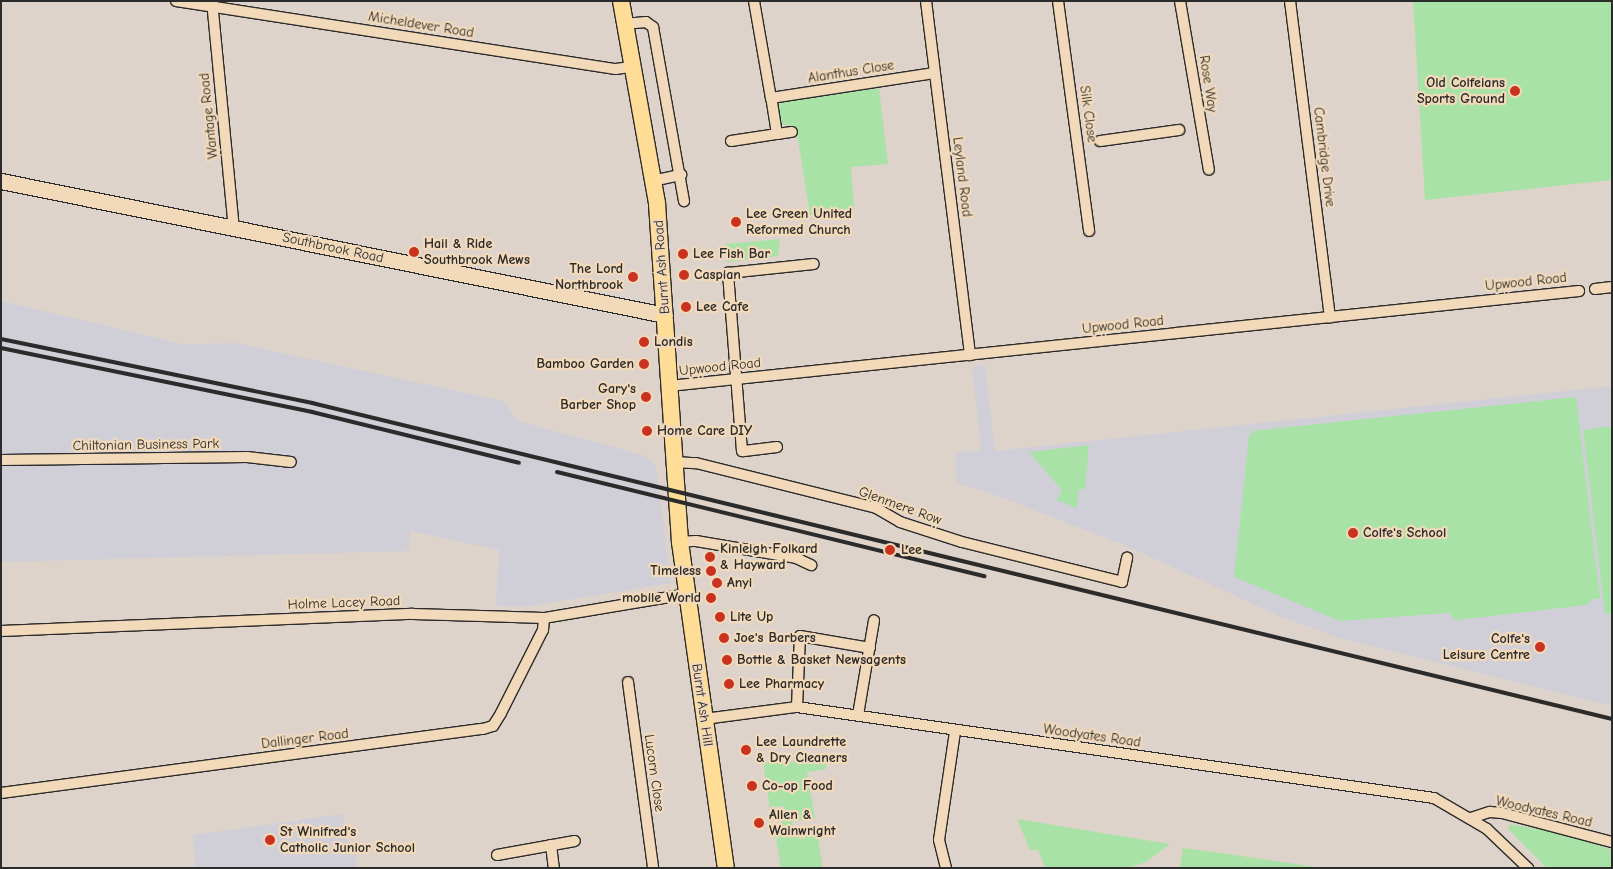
<!DOCTYPE html>
<html>
<head>
<meta charset="utf-8">
<style>
  body { margin:0 }
  #map { position:relative; width:1613px; height:869px; overflow:hidden; background:#ded3cb; font-family:"Comic Neue",sans-serif }
  div>[style] { position:absolute }
  .built>* { inset:0; background:#d0cfd7 }
  .green>* { inset:0; background:#a9e2a7 }
  .roads { filter:drop-shadow(1px 0 #2b2b2b) drop-shadow(-1px 0 #2b2b2b) drop-shadow(0 1px #2b2b2b) drop-shadow(0 -1px #2b2b2b) }
  .street>* { height:10px; margin:-5px; padding:0 5px; transform-origin:5px; border-radius:5px; background:#f2d9ba }
  .secondary>* { height:15px; margin:-7.5px; padding:0 7.5px; transform-origin:7.5px; border-radius:7.5px; background:#f2d9ba }
  .primary>* { height:16px; margin:-8px; padding:0 8px; transform-origin:8px; border-radius:8px; background:#ffdd96 }
  .rail>* { height:4px; margin:-2px; padding:0 2px; transform-origin:2px; border-radius:2px; background:#2b2b2b }
  .dots>* { width:14px; height:14px; translate:-50% -50%; box-sizing:border-box; border:2px solid #f2d9ba; border-radius:50% }
  span { translate:-50% -50%; white-space:nowrap; text-align:center; line-height:1.15; -webkit-text-stroke:4.5px #f2d9ba; paint-order:stroke }
  .street-label { font-size:14px; color:#2b2b2b }
  .poi-label { font-size:14px; color:#2b2b2b; font-weight:700 }
  .right { translate:-100% -50%; text-align:right }
  .left { translate:0 -50%; text-align:left }
  .frame { position:absolute; inset:0; border:2px solid #2b2b2b; pointer-events:none }
</style>
</head>
<body>
<div id="map">
  <div class="built">
    <div style="clip-path:polygon(1px 301px,183px 344px,236px 343px,503px 401px,518px 421px,643px 455px,656px 465px,671px 583px,524px 607px,496px 606px,499px 550px,410px 531px,409px 551px,1px 562px)"></div>
    <div style="clip-path:polygon(985px 365px,995px 451px,1612px 386px,1612px 706px,1336px 637px,1277px 615px,1129px 547px,988px 492px,957px 484px,955px 453px,981px 450px,972px 367px)"></div>
    <div style="clip-path:polygon(343px 814px,348px 847px,355px 846px,357px 868px,195px 868px,193px 835px)"></div>
  </div>
  <div class="green">
    <div style="clip-path:polygon(1413px 1px,1612px 1px,1612px 180px,1425px 200px)"></div>
    <div style="clip-path:polygon(879px 88px,888px 164px,851px 167px,854px 210px,810px 215px,796px 127px,781px 124px,778px 106px,784px 101px)"></div>
    <div style="clip-path:polygon(780px 239px,778px 256px,727px 262px,726px 244px)"></div>
    <div style="clip-path:polygon(1576px 397px,1600px 599px,1592px 599px,1587px 605px,1457px 620px,1448px 613px,1340px 621px,1234px 577px,1249px 437px,1252px 431px)"></div>
    <div style="clip-path:polygon(1612px 426px,1612px 614px,1605px 614px,1583px 430px)"></div>
    <div style="clip-path:polygon(1089px 445px,1085px 489px,1079px 489px,1077px 508px,1057px 500px,1062px 490px,1029px 452px)"></div>
    <div style="clip-path:polygon(825px 761px,826px 769px,807px 772px,815px 818px,792px 822px,794px 831px,816px 827px,823px 868px,781px 868px,776px 838px,783px 832px,781px 820px,787px 816px,784px 806px,770px 808px,763px 762px)"></div>
    <div style="clip-path:polygon(1017px 819px,1170px 844px,1146px 862px,1128px 868px,1045px 868px,1038px 850px,1030px 850px)"></div>
    <div style="clip-path:polygon(1510px 824px,1560px 833px,1568px 838px,1570px 835px,1612px 850px,1612px 868px,1547px 868px,1508px 829px)"></div>
    <div style="clip-path:polygon(1183px 848px,1214px 852px,1322px 868px,1180px 868px)"></div>
  </div>
  <div class="roads">
    <div class="street">
      <div style="left:176px;top:1px;width:445px;rotate:8.8deg"></div>
      <div style="left:616px;top:69px;width:15px;rotate:-8deg"></div>
      <div style="left:212px;top:1px;width:228px;rotate:84.5deg"></div>
      <div style="left:754px;top:1px;width:98px;rotate:80.1deg"></div>
      <div style="left:926px;top:1px;width:357px;rotate:82.9deg"></div>
      <div style="left:1058px;top:1px;width:232px;rotate:82.3deg"></div>
      <div style="left:1180px;top:1px;width:171px;rotate:80.3deg"></div>
      <div style="left:1290px;top:1px;width:319px;rotate:82.8deg"></div>
      <div style="left:624px;top:24px;width:22px;rotate:-5deg"></div>
      <div style="left:646px;top:22px;width:9px;rotate:36deg"></div>
      <div style="left:653px;top:27px;width:177px;rotate:79.9deg"></div>
      <div style="left:777px;top:134px;width:15px;rotate:-8deg"></div>
      <div style="left:731px;top:141px;width:47px;rotate:-8.7deg"></div>
      <div style="left:777px;top:134px;width:36px;rotate:-99deg"></div>
      <div style="left:771px;top:98px;width:165px;rotate:-8.7deg"></div>
      <div style="left:1100px;top:141px;width:80px;rotate:-7.9deg"></div>
      <div style="left:652px;top:181px;width:30px;rotate:-12deg"></div>
      <div style="left:1595px;top:289px;width:17px;rotate:-7deg"></div>
      <div style="left:669px;top:386px;width:915px;rotate:-5.96deg"></div>
      <div style="left:777px;top:447px;width:35px;rotate:173deg"></div>
      <div style="left:742px;top:451px;width:179px;rotate:-94.5deg"></div>
      <div style="left:728px;top:273px;width:86px;rotate:-6deg"></div>
      <div style="left:1px;top:460px;width:246px;rotate:-0.7deg"></div>
      <div style="left:247px;top:457px;width:44px;rotate:6.5deg"></div>
      <div style="left:674px;top:462px;width:22px;rotate:3deg"></div>
      <div style="left:696px;top:463px;width:186px;rotate:14deg"></div>
      <div style="left:876px;top:508px;width:28px;rotate:30deg"></div>
      <div style="left:900px;top:522px;width:65px;rotate:17.9deg"></div>
      <div style="left:962px;top:542px;width:165px;rotate:14deg"></div>
      <div style="left:1122px;top:582px;width:25px;rotate:-78deg"></div>
      <div style="left:680px;top:542px;width:16px;rotate:-4deg"></div>
      <div style="left:696px;top:541px;width:101px;rotate:9.6deg"></div>
      <div style="left:796px;top:558px;width:17px;rotate:25deg"></div>
      <div style="left:1px;top:631px;width:412px;rotate:-2.4deg"></div>
      <div style="left:413px;top:614px;width:131px;rotate:1.7deg"></div>
      <div style="left:544px;top:618px;width:145px;rotate:-9.5deg"></div>
      <div style="left:628px;top:682px;width:188px;rotate:82.3deg"></div>
      <div style="left:797px;top:707px;width:71px;rotate:-87.6deg"></div>
      <div style="left:800px;top:636px;width:71px;rotate:9.7deg"></div>
      <div style="left:858px;top:715px;width:96px;rotate:-80.4deg"></div>
      <div style="left:704px;top:719px;width:94px;rotate:-7.4deg"></div>
      <div style="left:797px;top:707px;width:643px;rotate:8.13deg"></div>
      <div style="left:1434px;top:798px;width:61px;rotate:30.3deg"></div>
      <div style="left:1487px;top:829px;width:57px;rotate:43.6deg"></div>
      <div style="left:1px;top:793px;width:486px;rotate:-7.6deg"></div>
      <div style="left:483px;top:729px;width:10px;rotate:-17deg"></div>
      <div style="left:493px;top:726px;width:15px;rotate:-58deg"></div>
      <div style="left:501px;top:713px;width:93px;rotate:-63.2deg"></div>
      <div style="left:543px;top:630px;width:12px;rotate:-85deg"></div>
      <div style="left:1471px;top:818px;width:20px;rotate:-18deg"></div>
      <div style="left:1490px;top:812px;width:12px;rotate:5deg"></div>
      <div style="left:1502px;top:813px;width:114px;rotate:14.8deg"></div>
      <div style="left:551px;top:845px;width:23px;rotate:83deg"></div>
      <div style="left:497px;top:855px;width:79px;rotate:-10.2deg"></div>
      <div style="left:946px;top:868px;width:29px;rotate:-104deg"></div>
      <div style="left:939px;top:840px;width:110px;rotate:-81.6deg"></div>
    </div>
    <div class="secondary">
      <div style="left:1px;top:181px;width:677px;rotate:11.41deg"></div>
    </div>
    <div class="primary">
      <div style="left:621px;top:1px;width:206px;rotate:79.9deg"></div>
      <div style="left:657px;top:204px;width:339px;rotate:86.1deg"></div>
      <div style="left:680px;top:542px;width:329px;rotate:82deg"></div>
    </div>
  </div>
  <div class="rail">
    <div style="left:1px;top:339px;width:318px;rotate:11.6deg"></div>
    <div style="left:312px;top:403px;width:1338px;rotate:13.66deg"></div>
    <div style="left:1px;top:348px;width:318px;rotate:11.6deg"></div>
    <div style="left:312px;top:412px;width:213px;rotate:13.8deg"></div>
    <div style="left:557px;top:472px;width:440px;rotate:13.7deg"></div>
  </div>
  <div class="dots">
    <div style="left:1515px;top:91px;background:#c8321e"></div>
    <div style="left:736px;top:222px;background:#c8321e"></div>
    <div style="left:414px;top:252px;background:#c8321e"></div>
    <div style="left:683px;top:254px;background:#c8321e"></div>
    <div style="left:684px;top:275px;background:#c8321e"></div>
    <div style="left:633px;top:277px;background:#c8321e"></div>
    <div style="left:686px;top:307px;background:#c8321e"></div>
    <div style="left:644px;top:342px;background:#c8321e"></div>
    <div style="left:644px;top:364px;background:#c8321e"></div>
    <div style="left:646px;top:397px;background:#c8321e"></div>
    <div style="left:647px;top:431px;background:#c8321e"></div>
    <div style="left:1353px;top:533px;background:#c8321e"></div>
    <div style="left:890px;top:550px;background:#c8321e"></div>
    <div style="left:710px;top:557px;background:#c8321e"></div>
    <div style="left:711px;top:571px;background:#c8321e"></div>
    <div style="left:717px;top:583px;background:#c8321e"></div>
    <div style="left:711px;top:598px;background:#c8321e"></div>
    <div style="left:720px;top:617px;background:#c8321e"></div>
    <div style="left:724px;top:638px;background:#c8321e"></div>
    <div style="left:1540px;top:647px;background:#c8321e"></div>
    <div style="left:727px;top:660px;background:#c8321e"></div>
    <div style="left:729px;top:684px;background:#c8321e"></div>
    <div style="left:746px;top:750px;background:#c8321e"></div>
    <div style="left:752px;top:786px;background:#c8321e"></div>
    <div style="left:759px;top:823px;background:#c8321e"></div>
    <div style="left:270px;top:840px;background:#c8321e"></div>
  </div>
  <div class="street-label">
    <span style="left:421px;top:25px;rotate:9deg">Micheldever Road</span>
    <span style="left:851px;top:72px;rotate:-9deg">Alanthus Close</span>
    <span style="left:1208px;top:84px;rotate:81deg">Rose Way</span>
    <span style="left:1088px;top:114px;rotate:82deg">Silk Close</span>
    <span style="left:209px;top:116px;rotate:-96deg">Wantage Road</span>
    <span style="left:1324px;top:157px;rotate:83deg">Cambridge Drive</span>
    <span style="left:962px;top:177px;rotate:83deg">Leyland Road</span>
    <span style="left:333px;top:248px;rotate:12deg">Southbrook Road</span>
    <span style="left:662px;top:267px;rotate:-94deg">Burnt Ash Road</span>
    <span style="left:1526px;top:282px;rotate:-6deg">Upwood Road</span>
    <span style="left:1123px;top:325px;rotate:-6deg">Upwood Road</span>
    <span style="left:720px;top:367px;rotate:-6deg">Upwood Road</span>
    <span style="left:146px;top:445px;rotate:-1deg">Chiltonian Business Park</span>
    <span style="left:900px;top:506px;rotate:20deg">Glenmere Row</span>
    <span style="left:344px;top:603px;rotate:-2deg">Holme Lacey Road</span>
    <span style="left:702px;top:705px;rotate:82deg">Burnt Ash Hill</span>
    <span style="left:1092px;top:736px;rotate:8deg">Woodyates Road</span>
    <span style="left:305px;top:739px;rotate:-7deg">Dallinger Road</span>
    <span style="left:654px;top:773px;rotate:82deg">Lucorn Close</span>
    <span style="left:1544px;top:812px;rotate:13deg">Woodyates Road</span>
  </div>
  <div class="poi-label">
    <span class="right" style="left:1505px;top:91px">Old Colfeians<br>Sports Ground</span>
    <span class="left" style="left:746px;top:222px">Lee Green United<br>Reformed Church</span>
    <span class="left" style="left:424px;top:252px">Hail &amp; Ride<br>Southbrook Mews</span>
    <span class="left" style="left:693px;top:254px">Lee Fish Bar</span>
    <span class="right" style="left:623px;top:277px">The Lord<br>Northbrook</span>
    <span class="left" style="left:694px;top:275px">Caspian</span>
    <span class="left" style="left:696px;top:307px">Lee Cafe</span>
    <span class="left" style="left:654px;top:342px">Londis</span>
    <span class="right" style="left:634px;top:364px">Bamboo Garden</span>
    <span class="right" style="left:636px;top:397px">Gary's<br>Barber Shop</span>
    <span class="left" style="left:657px;top:431px">Home Care DIY</span>
    <span class="left" style="left:1363px;top:533px">Colfe's School</span>
    <span class="left" style="left:720px;top:557px">Kinleigh Folkard<br>&amp; Hayward</span>
    <span class="left" style="left:901px;top:550px">Lee</span>
    <span class="right" style="left:701px;top:571px">Timeless</span>
    <span class="left" style="left:727px;top:583px">Anyi</span>
    <span class="right" style="left:701px;top:598px">mobile World</span>
    <span class="left" style="left:730px;top:617px">Lite Up</span>
    <span class="left" style="left:734px;top:638px">Joe's Barbers</span>
    <span class="right" style="left:1530px;top:647px">Colfe's<br>Leisure Centre</span>
    <span class="left" style="left:737px;top:660px">Bottle &amp; Basket Newsagents</span>
    <span class="left" style="left:739px;top:684px">Lee Pharmacy</span>
    <span class="left" style="left:756px;top:750px">Lee Laundrette<br>&amp; Dry Cleaners</span>
    <span class="left" style="left:762px;top:786px">Co-op Food</span>
    <span class="left" style="left:769px;top:823px">Allen &amp;<br>Wainwright</span>
    <span class="left" style="left:280px;top:840px">St Winifred's<br>Catholic Junior School</span>
  </div>
  <div class="frame"></div>
</div>
</body>
</html>
